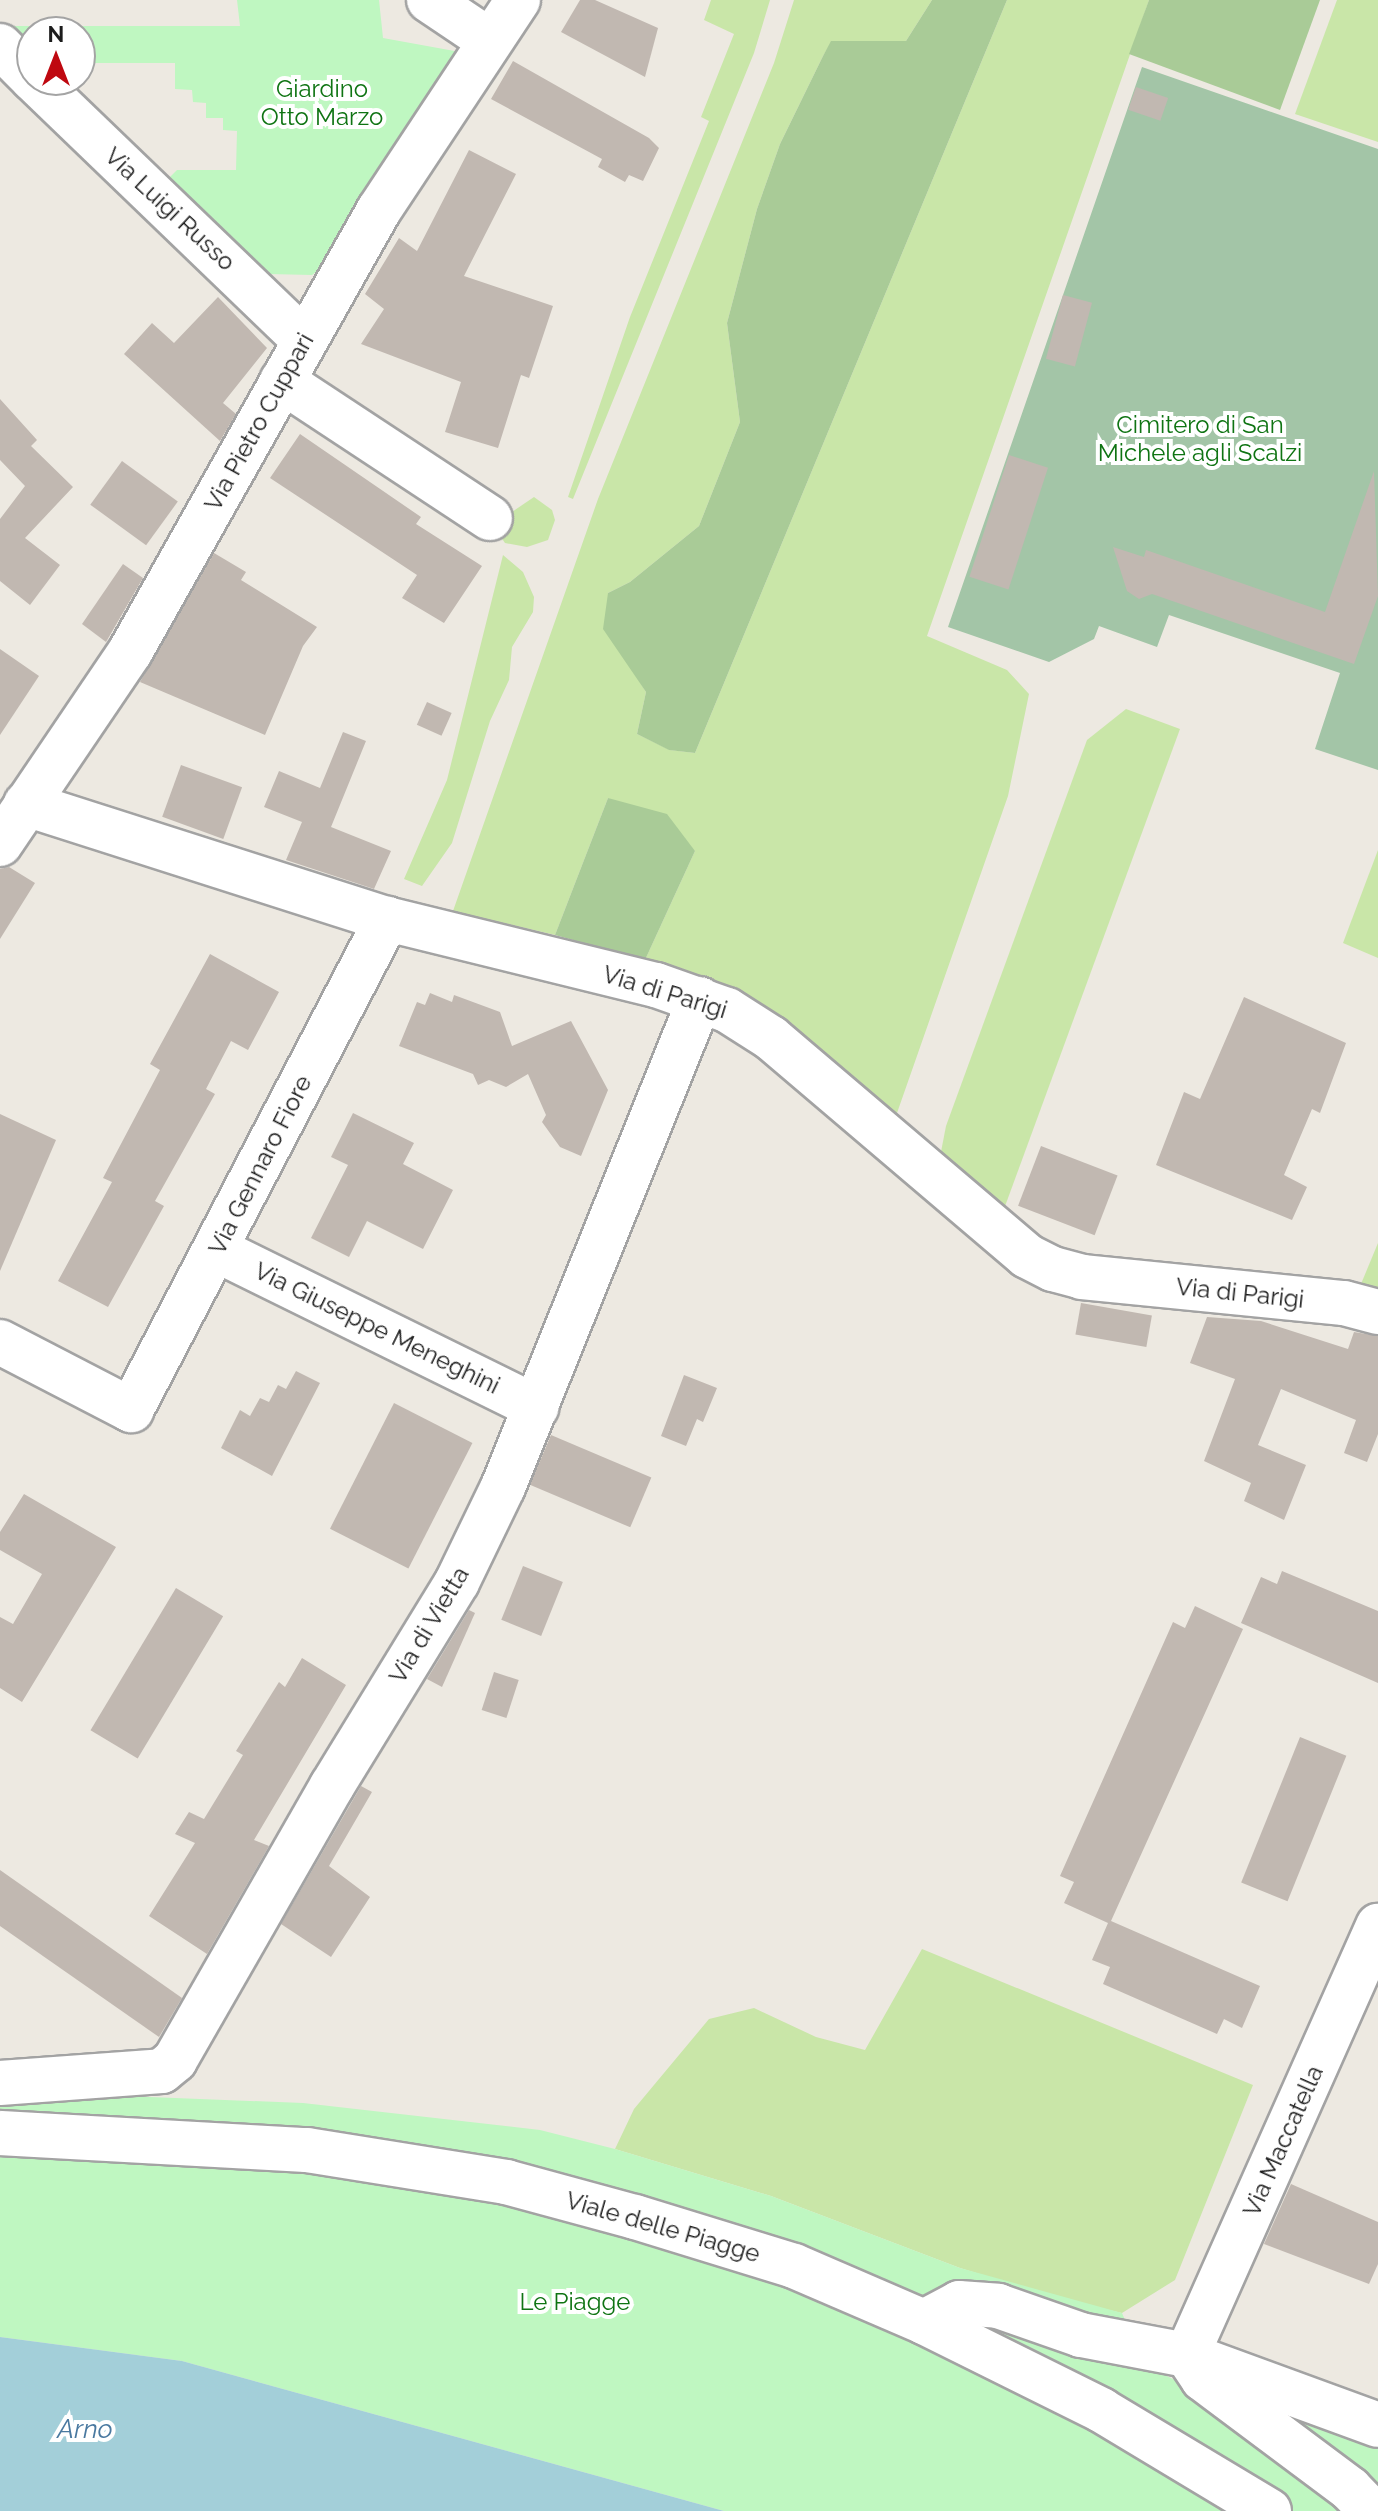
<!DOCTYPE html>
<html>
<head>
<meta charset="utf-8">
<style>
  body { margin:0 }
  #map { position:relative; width:1378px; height:2511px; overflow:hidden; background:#ede9e1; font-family:Raleway,sans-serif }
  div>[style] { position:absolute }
  .grass>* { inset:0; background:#c9e6a8 }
  .forest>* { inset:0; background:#a9cb97 }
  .cemetery>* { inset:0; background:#a3c5a7 }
  .park>* { inset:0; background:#bff7c1 }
  .water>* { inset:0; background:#a3cfd9 }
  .building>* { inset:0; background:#c1b8b1; transform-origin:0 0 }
  .roads { filter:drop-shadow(2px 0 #a3a3a3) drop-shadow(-2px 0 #a3a3a3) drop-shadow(0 2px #a3a3a3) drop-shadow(0 -2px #a3a3a3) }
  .minor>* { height:44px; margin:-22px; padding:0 22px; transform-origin:22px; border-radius:22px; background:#fff }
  span { translate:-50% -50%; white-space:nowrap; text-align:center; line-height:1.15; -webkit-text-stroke:8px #fff; paint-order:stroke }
  .park-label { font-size:24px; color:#0f7413 }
  .street-label { font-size:24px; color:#1c1c1c }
  .water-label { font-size:26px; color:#4a79a0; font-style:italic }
  .north { position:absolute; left:16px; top:16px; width:80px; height:80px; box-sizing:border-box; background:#fff; border:2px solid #a4a4a4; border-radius:50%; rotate:0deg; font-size:22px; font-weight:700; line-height:32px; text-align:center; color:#1c1c1c }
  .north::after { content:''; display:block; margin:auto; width:28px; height:36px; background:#bf0810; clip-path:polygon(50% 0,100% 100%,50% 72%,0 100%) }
</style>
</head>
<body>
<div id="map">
  <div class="grass">
    <div style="clip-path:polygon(711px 0,770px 0,754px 53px,573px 499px,568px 497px,630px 317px,709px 121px,701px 117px,734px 34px,704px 20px)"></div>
    <div style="clip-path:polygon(794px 0,932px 0,906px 41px,832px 41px,823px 56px,780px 144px,757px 209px,727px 323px,740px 422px,699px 526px,630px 582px,608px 593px,631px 668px,646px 692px,637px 734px,670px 750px,695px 753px,1007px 0,1149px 0,927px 636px,1007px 670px,1029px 694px,1008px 796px,897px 1113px,888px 1113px,756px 1008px,677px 969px,645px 960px,695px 851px,608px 798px,555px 935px,453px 911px,598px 499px,774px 63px)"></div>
    <div style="clip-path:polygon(1337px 0,1378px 0,1378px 142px,1295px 114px)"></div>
    <div style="clip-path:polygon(534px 497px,552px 510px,555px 520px,548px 540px,527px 547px,505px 543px,498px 533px,506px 516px)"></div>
    <div style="clip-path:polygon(503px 555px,523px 572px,534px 597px,533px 612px,512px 647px,509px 680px,490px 721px,452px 843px,422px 886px,404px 879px,447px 780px)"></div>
    <div style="clip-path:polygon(1126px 709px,1180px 729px,1004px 1209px,940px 1157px,946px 1126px,1087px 740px)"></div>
    <div style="clip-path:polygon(1378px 850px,1378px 958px,1343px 943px)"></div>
    <div style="clip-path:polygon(1378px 1243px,1378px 1290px,1361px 1284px)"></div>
    <div style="clip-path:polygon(922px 1949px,1253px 2085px,1175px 2280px,1122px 2313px,1061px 2299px,960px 2268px,771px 2196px,615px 2149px,634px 2109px,709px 2019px,754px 2008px,816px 2037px,865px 2050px)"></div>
  </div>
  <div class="forest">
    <div style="clip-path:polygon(932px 0,1007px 0,695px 753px,669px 750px,637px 734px,646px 692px,603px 629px,608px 593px,630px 582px,699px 526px,740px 422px,727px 323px,757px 209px,780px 144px,823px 56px,831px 41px,906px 41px)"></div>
    <div style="clip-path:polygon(1149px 0,1320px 0,1280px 110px,1129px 54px)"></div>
    <div style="clip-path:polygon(608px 798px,667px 814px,695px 851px,645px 960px,555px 935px)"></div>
  </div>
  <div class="cemetery">
    <div style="clip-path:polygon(1142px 67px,1378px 149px,1378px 770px,1315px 749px,1340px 673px,1169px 615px,1157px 647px,1099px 626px,1094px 639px,1049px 662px,948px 627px)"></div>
  </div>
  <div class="park">
    <div style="clip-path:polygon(237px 0,379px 0,383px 38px,460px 52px,320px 269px,312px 275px,268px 274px,169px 178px,177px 170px,236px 170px,237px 131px,223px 130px,223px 118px,206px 118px,206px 103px,193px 102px,192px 90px,175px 89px,175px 63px,80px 63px,80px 32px,32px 32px,32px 44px,13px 26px,240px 26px)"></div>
    <div style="clip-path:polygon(0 2091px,303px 2103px,540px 2130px,615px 2149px,771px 2196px,960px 2268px,1122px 2313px,1144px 2365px,1200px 2392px,1231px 2386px,1378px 2444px,1378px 2511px,724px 2511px,182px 2361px,0 2337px)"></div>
  </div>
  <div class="water">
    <div style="clip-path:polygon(0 2337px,182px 2361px,724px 2511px,0 2511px)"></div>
  </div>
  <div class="building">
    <div style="clip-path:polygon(580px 0,595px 0,658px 28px,645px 77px,561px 32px)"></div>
    <div style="clip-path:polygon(513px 61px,649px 138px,659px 148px,643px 181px,629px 175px,625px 182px,598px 167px,602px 159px,491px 99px)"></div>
    <div style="left:1136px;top:87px;width:34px;height:24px;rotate:19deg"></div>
    <div style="clip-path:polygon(469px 150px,516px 174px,464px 276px,553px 306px,529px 378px,521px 375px,498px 448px,445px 432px,461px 382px,361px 344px,384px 309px,365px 294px,399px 238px,417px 251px)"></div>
    <div style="left:1063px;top:295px;width:30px;height:66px;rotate:15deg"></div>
    <div style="clip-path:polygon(218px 297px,267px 348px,223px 403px,236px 414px,220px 441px,124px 354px,152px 323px,174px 343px)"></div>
    <div style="clip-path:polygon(0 399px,37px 440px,31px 446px,73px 487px,25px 538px,60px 565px,30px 605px,0 581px,0 519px,25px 486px,0 460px)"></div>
    <div style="clip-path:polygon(300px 434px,421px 517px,416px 524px,482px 566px,444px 623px,402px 598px,417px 575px,270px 478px)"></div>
    <div style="left:1009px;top:455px;width:41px;height:128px;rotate:18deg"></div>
    <div style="left:122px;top:461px;width:69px;height:54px;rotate:36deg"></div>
    <div style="clip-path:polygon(1374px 471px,1378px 596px,1354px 664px,1152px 594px,1139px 599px,1127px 591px,1113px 547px,1144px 557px,1146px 550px,1325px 612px)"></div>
    <div style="clip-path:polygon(214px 553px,246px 572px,241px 580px,317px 627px,303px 646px,265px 735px,140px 682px)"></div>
    <div style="clip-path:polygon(123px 564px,143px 578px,106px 642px,82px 624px)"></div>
    <div style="clip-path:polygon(0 649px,39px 676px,0 735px)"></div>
    <div style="left:427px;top:702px;width:27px;height:25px;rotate:24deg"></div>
    <div style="clip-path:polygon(343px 732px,366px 741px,331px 827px,391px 851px,374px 889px,286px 860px,302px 822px,264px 807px,279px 771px,320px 788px)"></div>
    <div style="left:181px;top:765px;width:65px;height:55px;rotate:20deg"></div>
    <div style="clip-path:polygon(9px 867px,35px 883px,0 939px,0 869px)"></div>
    <div style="clip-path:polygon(210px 954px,279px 992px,248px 1050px,231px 1041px,206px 1089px,215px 1094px,155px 1201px,164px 1206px,108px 1307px,58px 1281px,112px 1182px,103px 1178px,160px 1070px,150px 1064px)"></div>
    <div style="clip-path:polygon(430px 993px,452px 1002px,454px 995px,500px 1012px,512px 1046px,571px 1021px,608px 1090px,581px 1156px,560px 1147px,542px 1122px,546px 1115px,528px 1074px,506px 1087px,489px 1080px,478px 1085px,473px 1074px,399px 1046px,417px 1002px,425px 1005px)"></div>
    <div style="clip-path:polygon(1244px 997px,1346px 1043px,1320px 1113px,1312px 1109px,1284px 1175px,1307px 1187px,1292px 1220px,1156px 1165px,1184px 1092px,1200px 1099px)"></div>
    <div style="clip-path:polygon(353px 1113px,414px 1143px,403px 1164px,453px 1190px,423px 1249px,367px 1221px,349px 1257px,311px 1238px,348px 1165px,331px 1157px)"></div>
    <div style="clip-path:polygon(0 1114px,56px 1140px,0 1271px)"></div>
    <div style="left:1041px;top:1146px;width:82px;height:64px;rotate:21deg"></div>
    <div style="left:1081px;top:1303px;width:72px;height:32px;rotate:10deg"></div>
    <div style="clip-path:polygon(1207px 1317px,1261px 1321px,1348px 1349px,1354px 1332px,1378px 1336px,1378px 1434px,1367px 1462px,1344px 1453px,1356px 1420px,1281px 1389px,1258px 1445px,1306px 1465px,1284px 1520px,1244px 1501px,1251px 1483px,1204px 1461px,1235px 1379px,1190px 1363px)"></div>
    <div style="clip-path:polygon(296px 1371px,320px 1383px,272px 1476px,221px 1448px,240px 1410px,250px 1416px,260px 1398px,269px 1402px,278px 1385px,286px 1389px)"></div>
    <div style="clip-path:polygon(684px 1375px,717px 1388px,703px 1422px,697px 1419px,686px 1446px,661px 1436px)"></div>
    <div style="left:394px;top:1403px;width:88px;height:141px;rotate:27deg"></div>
    <div style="left:551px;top:1435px;width:109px;height:54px;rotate:23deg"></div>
    <div style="clip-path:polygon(24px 1494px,116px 1547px,22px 1702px,0 1688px,0 1617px,13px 1624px,42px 1574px,0 1550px,0 1532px)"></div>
    <div style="left:523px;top:1566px;width:43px;height:58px;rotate:22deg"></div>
    <div style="clip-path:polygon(1282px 1571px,1378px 1611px,1378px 1683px,1241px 1623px,1261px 1577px,1277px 1584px)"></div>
    <div style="left:176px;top:1588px;width:55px;height:166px;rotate:31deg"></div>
    <div style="clip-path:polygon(1195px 1606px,1243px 1629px,1111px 1921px,1260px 1986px,1242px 2028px,1224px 2019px,1217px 2034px,1103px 1984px,1110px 1967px,1092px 1960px,1108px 1923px,1064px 1903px,1074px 1882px,1060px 1876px,1173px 1622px,1185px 1628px)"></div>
    <div style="clip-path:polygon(469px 1610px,475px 1613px,442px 1687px,427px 1679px)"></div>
    <div style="clip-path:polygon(302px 1658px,346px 1685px,254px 1840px,269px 1846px,207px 1954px,149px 1916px,195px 1843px,175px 1834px,189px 1812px,204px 1819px,243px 1755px,236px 1751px,279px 1682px,285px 1687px)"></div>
    <div style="left:494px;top:1672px;width:26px;height:40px;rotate:18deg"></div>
    <div style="left:1300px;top:1737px;width:50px;height:157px;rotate:22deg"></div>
    <div style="clip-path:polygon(361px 1786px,372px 1792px,329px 1866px,370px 1897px,331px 1957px,281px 1924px)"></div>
    <div style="clip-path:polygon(0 1870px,182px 1998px,159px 2037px,0 1926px)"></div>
    <div style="clip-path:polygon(1291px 2184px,1378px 2222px,1378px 2264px,1369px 2284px,1264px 2244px)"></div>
  </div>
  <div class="roads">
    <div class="minor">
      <div style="left:429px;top:0;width:73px;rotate:33.9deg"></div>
      <div style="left:0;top:46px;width:45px;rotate:45deg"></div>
      <div style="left:34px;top:80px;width:375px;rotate:43.9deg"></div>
      <div style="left:282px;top:381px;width:249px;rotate:33.4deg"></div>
      <div style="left:26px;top:804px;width:379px;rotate:17.7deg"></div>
      <div style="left:387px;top:919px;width:277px;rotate:13.8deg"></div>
      <div style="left:656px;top:985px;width:75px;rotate:19.4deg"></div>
      <div style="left:727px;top:1010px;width:52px;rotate:32.5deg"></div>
      <div style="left:771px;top:1038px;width:336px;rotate:40.4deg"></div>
      <div style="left:1027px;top:1256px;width:29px;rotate:27deg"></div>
      <div style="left:1053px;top:1269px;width:30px;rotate:15deg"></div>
      <div style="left:1082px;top:1277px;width:263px;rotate:5.7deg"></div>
      <div style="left:1344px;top:1303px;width:35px;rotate:15deg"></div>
      <div style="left:0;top:844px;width:232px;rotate:-55.9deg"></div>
      <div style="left:130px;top:652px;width:507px;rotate:-60.61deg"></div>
      <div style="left:379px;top:210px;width:252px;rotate:-56.5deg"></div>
      <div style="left:217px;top:1250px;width:356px;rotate:26.2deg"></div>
      <div style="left:0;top:1342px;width:148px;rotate:27.4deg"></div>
      <div style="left:131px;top:1410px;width:554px;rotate:-62.46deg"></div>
      <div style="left:0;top:2083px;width:162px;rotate:-4.2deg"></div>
      <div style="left:162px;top:2071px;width:17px;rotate:-40deg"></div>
      <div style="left:175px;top:2060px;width:316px;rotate:-60.2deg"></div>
      <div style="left:332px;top:1786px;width:239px;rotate:-58.5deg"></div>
      <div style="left:457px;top:1582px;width:106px;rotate:-64.2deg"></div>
      <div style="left:503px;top:1487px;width:526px;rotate:-68.02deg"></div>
      <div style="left:0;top:2133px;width:307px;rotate:3.2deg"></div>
      <div style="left:307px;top:2150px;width:202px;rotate:9.1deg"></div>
      <div style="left:506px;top:2182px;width:134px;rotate:15.2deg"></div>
      <div style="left:635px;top:2217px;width:166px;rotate:17.1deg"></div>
      <div style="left:794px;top:2266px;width:142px;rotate:23.3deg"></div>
      <div style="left:924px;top:2322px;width:198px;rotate:26.4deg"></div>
      <div style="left:1101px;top:2410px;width:196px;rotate:31deg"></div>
      <div style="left:924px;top:2322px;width:40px;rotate:-28deg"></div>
      <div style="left:959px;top:2303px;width:39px;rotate:4deg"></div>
      <div style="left:998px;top:2306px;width:88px;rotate:19.3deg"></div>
      <div style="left:1081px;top:2335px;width:108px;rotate:10.7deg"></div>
      <div style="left:1187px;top:2355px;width:203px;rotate:20.1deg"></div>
      <div style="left:1187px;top:2355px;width:470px;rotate:-66deg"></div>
      <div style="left:1193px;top:2364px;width:18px;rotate:56deg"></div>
      <div style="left:1203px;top:2379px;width:184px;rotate:36.8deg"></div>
      <div style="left:1350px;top:2489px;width:30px;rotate:46deg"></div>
    </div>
  </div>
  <div class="park-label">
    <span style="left:322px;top:103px">Giardino<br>Otto Marzo</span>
    <span style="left:1200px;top:439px">Cimitero di San<br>Michele agli Scalzi</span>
    <span style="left:575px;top:2302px">Le Piagge</span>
  </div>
  <div class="street-label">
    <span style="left:170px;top:209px;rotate:43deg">Via Luigi Russo</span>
    <span style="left:259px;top:422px;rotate:-61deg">Via Pietro Cuppari</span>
    <span style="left:665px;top:992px;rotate:17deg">Via di Parigi</span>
    <span style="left:260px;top:1165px;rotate:-63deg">Via Gennaro Fiore</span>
    <span style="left:1240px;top:1293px;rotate:6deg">Via di Parigi</span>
    <span style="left:377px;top:1328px;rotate:26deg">Via Giuseppe Meneghini</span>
    <span style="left:429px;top:1625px;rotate:-59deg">Via di Vietta</span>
    <span style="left:1283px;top:2141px;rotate:-66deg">Via Maccatella</span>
    <span style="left:663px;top:2227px;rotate:16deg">Viale delle Piagge</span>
  </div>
  <div class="water-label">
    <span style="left:85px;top:2430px">Arno</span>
  </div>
  <div class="north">N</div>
</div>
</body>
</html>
